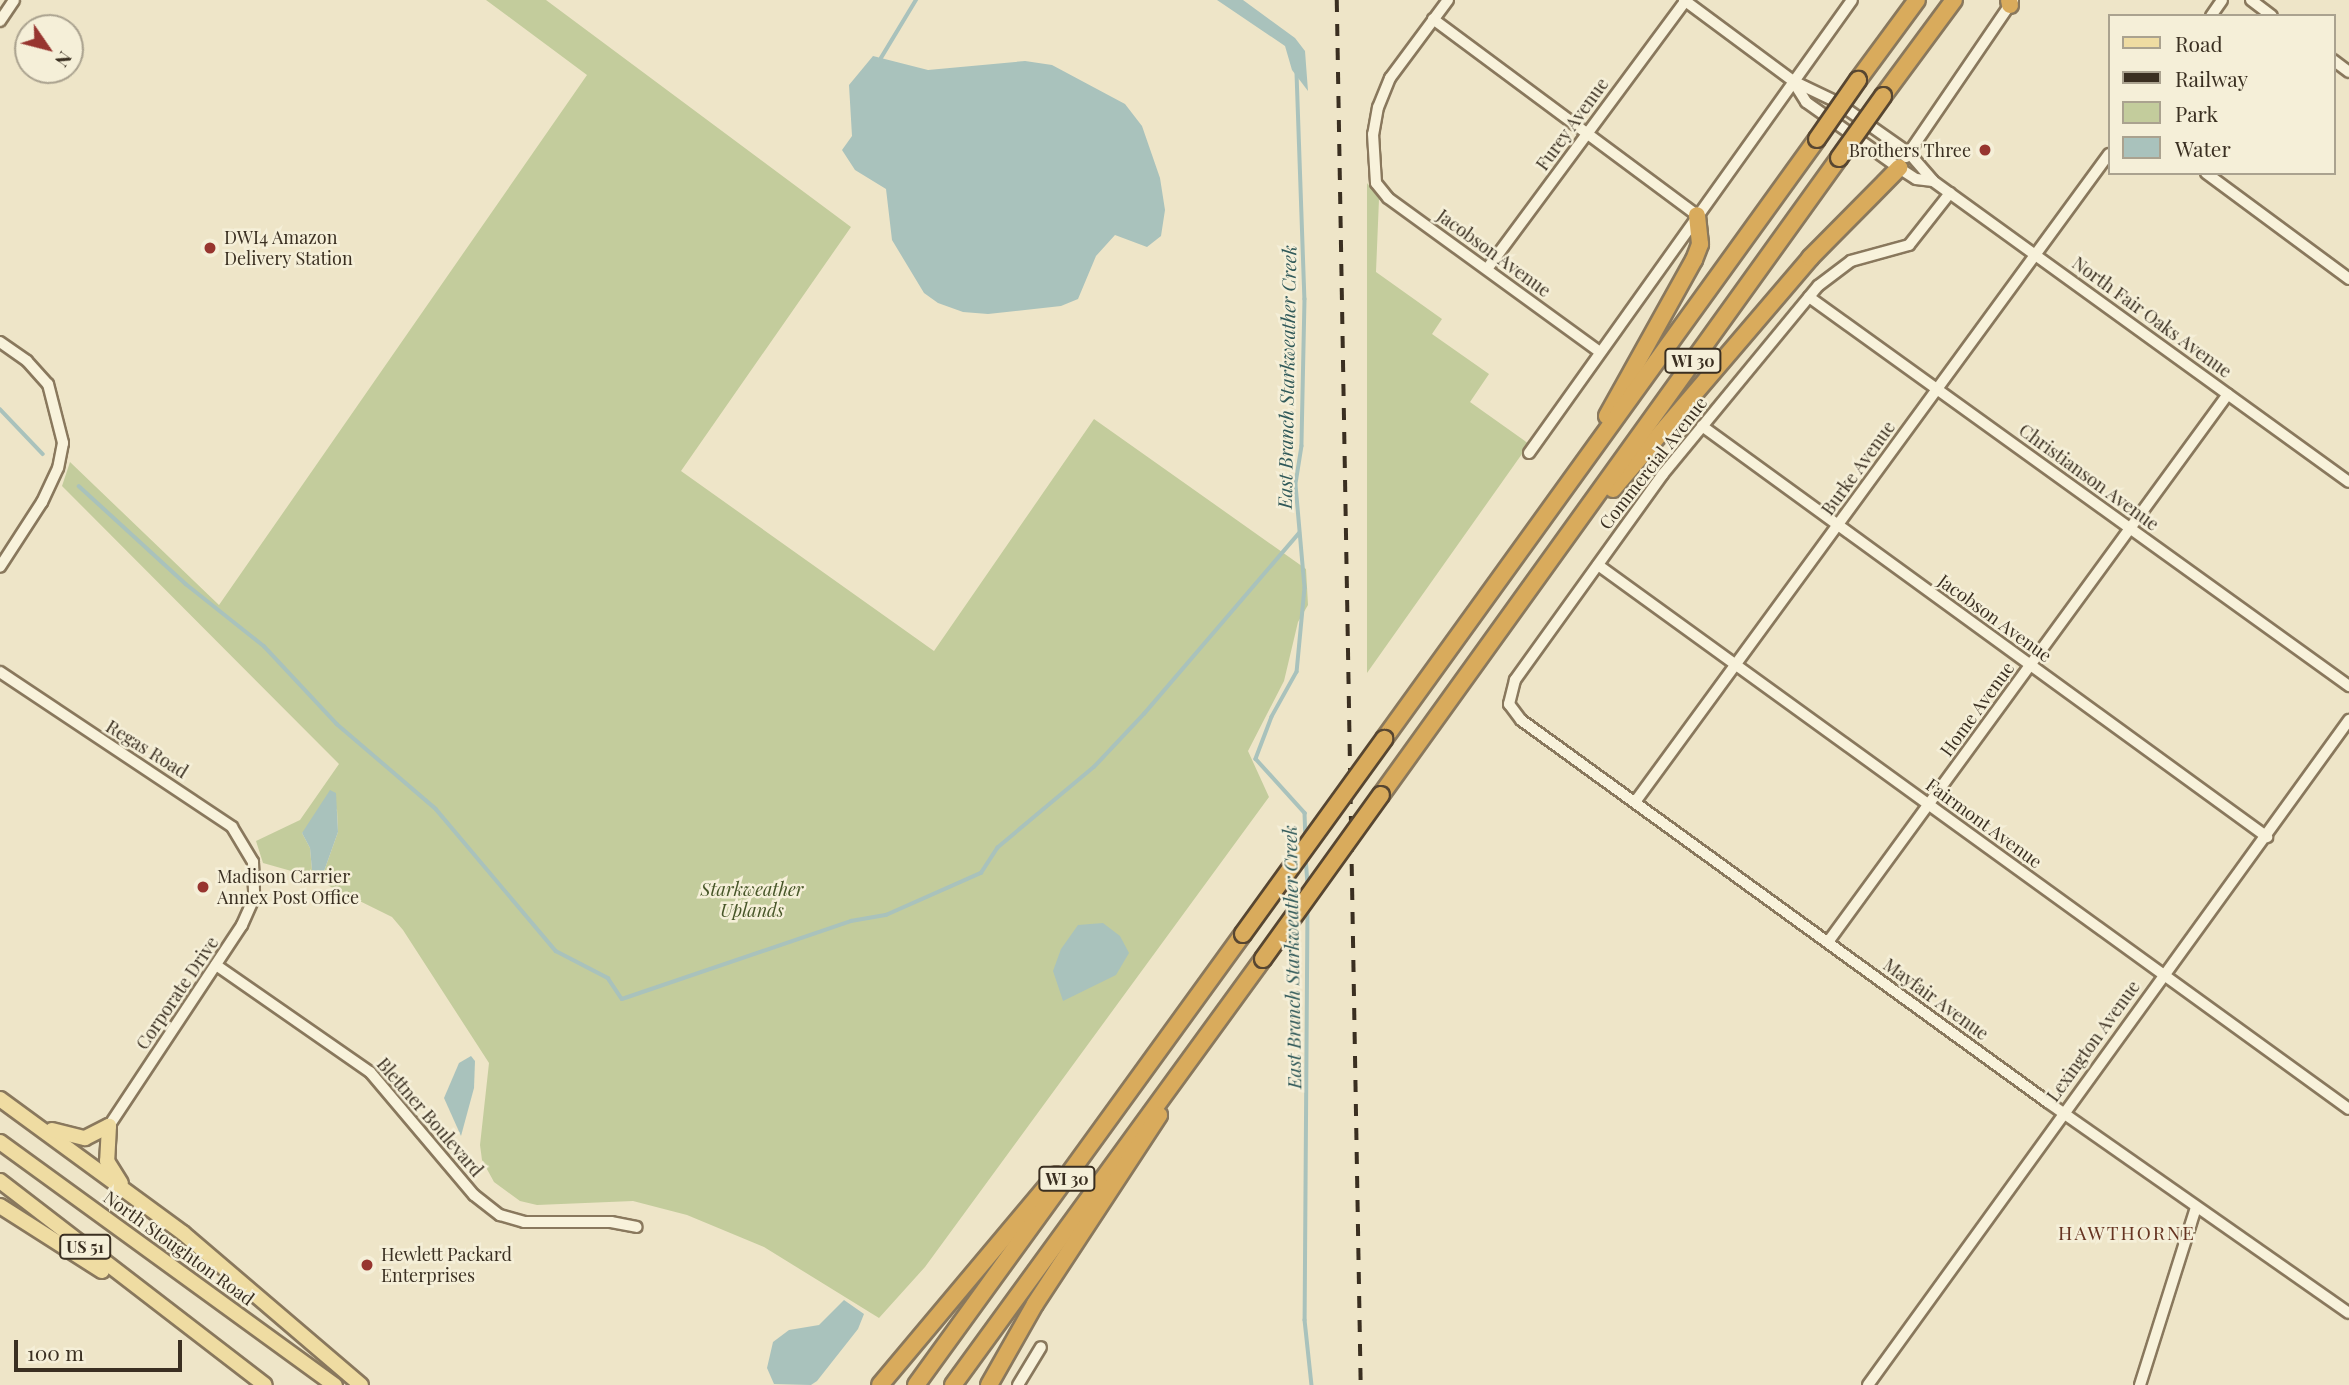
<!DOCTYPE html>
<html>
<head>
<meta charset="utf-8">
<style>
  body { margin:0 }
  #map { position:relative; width:2349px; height:1385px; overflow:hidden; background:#eee5c8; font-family:"Playfair Display",serif }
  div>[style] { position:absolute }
  .green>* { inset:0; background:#c3cc9c }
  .water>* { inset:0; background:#a9c2bc }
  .stream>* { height:3.5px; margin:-1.75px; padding:0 1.75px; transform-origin:1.75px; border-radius:1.75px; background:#a9c2bc }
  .roads { filter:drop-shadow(2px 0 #89785d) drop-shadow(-2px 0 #89785d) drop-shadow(0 2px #89785d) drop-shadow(0 -2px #89785d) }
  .minor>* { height:10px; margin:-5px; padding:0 5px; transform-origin:5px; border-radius:5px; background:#f8f2db }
  .major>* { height:14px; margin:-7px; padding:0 7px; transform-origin:7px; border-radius:7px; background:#efdca2 }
  .highway>* { height:16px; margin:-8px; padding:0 8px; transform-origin:8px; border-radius:8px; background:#d9ab5c }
  .rail>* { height:3.5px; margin-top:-1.75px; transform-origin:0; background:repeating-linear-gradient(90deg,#3a2f21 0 12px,transparent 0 24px) }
  .bridges { filter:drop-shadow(2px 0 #574631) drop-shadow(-2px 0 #574631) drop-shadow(0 2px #574631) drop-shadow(0 -2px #574631) }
  .highway-bridge>* { height:16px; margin:-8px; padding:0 8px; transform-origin:8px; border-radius:8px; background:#d9ab5c }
  .dots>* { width:19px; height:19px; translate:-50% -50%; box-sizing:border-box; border:4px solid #f5efd8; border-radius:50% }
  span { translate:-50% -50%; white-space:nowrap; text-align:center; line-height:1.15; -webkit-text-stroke:5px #f5efd8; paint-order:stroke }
  .shield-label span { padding:2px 5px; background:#f5efd8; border:2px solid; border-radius:5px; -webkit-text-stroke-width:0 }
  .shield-label { font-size:16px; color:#3a2f21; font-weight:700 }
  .street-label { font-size:18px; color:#3a2f21 }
  .poi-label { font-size:18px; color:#3a2f21 }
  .right { translate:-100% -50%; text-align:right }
  .left { translate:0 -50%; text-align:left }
  .park-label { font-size:18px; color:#475628; font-style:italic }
  .water-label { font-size:19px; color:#305959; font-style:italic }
  .neighbourhood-label { font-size:19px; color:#663421; letter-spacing:2px }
  .legend { position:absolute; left:2108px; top:14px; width:228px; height:161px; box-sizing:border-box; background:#f5efd8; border:2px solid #aaa28f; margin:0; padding:9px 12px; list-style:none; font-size:21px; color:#3a2f21 }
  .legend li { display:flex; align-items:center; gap:14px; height:35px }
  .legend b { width:35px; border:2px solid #aaa28f }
  .north { position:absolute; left:14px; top:14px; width:70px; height:70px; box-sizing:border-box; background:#f5efd8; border:2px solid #aaa28f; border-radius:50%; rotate:125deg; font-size:19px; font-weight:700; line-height:28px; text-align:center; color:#3a2f21 }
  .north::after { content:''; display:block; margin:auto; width:24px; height:32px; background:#97352f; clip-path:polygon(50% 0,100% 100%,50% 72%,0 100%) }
  .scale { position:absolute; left:14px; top:1340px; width:168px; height:32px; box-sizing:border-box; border:4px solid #3a2f21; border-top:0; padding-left:9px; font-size:21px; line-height:24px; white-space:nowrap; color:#3a2f21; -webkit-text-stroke:5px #f5efd8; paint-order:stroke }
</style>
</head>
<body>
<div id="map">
  <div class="green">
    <div style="clip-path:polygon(evenodd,486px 0,546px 0,851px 227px,681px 471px,934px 651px,1094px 419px,1306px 569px,1308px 605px,1298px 622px,1284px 681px,1248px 751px,1269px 797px,925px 1267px,879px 1318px,764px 1247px,687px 1215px,633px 1201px,537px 1205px,520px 1201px,494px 1182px,482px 1160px,480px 1145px,489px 1063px,403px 930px,392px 917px,309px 876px,263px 863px,256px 841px,300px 820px,339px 764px,62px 486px,70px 462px,219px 605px,587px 75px,486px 0,337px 809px,338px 832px,323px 874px,312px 870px,310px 848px,302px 833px,337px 809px)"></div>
    <div style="clip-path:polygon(1367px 183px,1379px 199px,1376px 272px,1442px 319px,1432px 334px,1489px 374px,1470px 402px,1529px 444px,1367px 673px)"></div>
  </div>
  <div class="water">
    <div style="clip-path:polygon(1217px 0,1243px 0,1295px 38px,1305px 51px,1308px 91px,1292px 70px,1285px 46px)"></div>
    <div style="clip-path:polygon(873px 56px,928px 70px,1025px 61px,1052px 65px,1125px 104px,1142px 126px,1160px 178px,1165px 210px,1161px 236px,1147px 247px,1115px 235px,1096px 256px,1078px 299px,1061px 306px,988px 314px,963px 312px,938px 303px,924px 293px,892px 240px,886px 189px,855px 170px,842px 150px,852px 136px,849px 85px)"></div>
    <div style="clip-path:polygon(330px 790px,336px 793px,338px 832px,323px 874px,312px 870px,310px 848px,302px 833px)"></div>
    <div style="clip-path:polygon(1103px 923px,1120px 936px,1129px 953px,1116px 975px,1063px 1001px,1053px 971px,1061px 949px,1078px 925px)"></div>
    <div style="clip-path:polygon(471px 1056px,475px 1061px,474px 1088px,461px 1136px,444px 1098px,459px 1063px)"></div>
    <div style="clip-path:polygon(844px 1300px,864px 1314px,858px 1329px,817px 1381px,811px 1385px,774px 1384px,767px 1368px,773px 1342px,789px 1330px,819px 1325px)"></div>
  </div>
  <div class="stream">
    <div style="left:881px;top:58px;width:68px;rotate:-58.9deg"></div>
    <div style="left:1297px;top:73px;width:226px;rotate:88deg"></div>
    <div style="left:1305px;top:299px;width:147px;rotate:91.2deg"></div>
    <div style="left:1302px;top:446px;width:39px;rotate:99deg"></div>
    <div style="left:1296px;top:485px;width:103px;rotate:85deg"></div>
    <div style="left:1305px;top:588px;width:84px;rotate:95.4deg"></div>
    <div style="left:1297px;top:672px;width:51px;rotate:119.1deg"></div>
    <div style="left:1272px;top:717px;width:45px;rotate:110.9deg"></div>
    <div style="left:1256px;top:759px;width:73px;rotate:47.8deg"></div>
    <div style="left:1305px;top:813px;width:25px;rotate:88deg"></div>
    <div style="left:0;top:409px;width:62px;rotate:46.3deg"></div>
    <div style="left:79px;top:486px;width:145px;rotate:42.5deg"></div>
    <div style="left:186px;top:584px;width:100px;rotate:38.5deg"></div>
    <div style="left:264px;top:646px;width:107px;rotate:46.9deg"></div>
    <div style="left:337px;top:724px;width:130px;rotate:40.6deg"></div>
    <div style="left:436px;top:809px;width:186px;rotate:49.8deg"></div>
    <div style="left:556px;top:951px;width:59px;rotate:27.4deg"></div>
    <div style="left:608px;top:978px;width:25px;rotate:56deg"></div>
    <div style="left:622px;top:999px;width:242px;rotate:-18.8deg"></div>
    <div style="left:851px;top:921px;width:36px;rotate:-10deg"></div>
    <div style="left:886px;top:915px;width:104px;rotate:-23.9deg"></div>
    <div style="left:981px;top:873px;width:30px;rotate:-57deg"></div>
    <div style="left:997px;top:848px;width:126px;rotate:-39.9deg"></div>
    <div style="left:1094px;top:767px;width:73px;rotate:-46.7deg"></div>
    <div style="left:1144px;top:714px;width:238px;rotate:-49.4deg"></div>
    <div style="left:1306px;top:856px;width:30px;rotate:86deg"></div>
    <div style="left:1308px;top:905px;width:415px;rotate:90.4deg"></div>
    <div style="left:1305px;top:1320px;width:65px;rotate:83.9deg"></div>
  </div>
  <div class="roads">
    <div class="minor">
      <div style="left:1448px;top:0;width:97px;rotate:126.6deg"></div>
      <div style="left:1390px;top:78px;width:31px;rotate:112deg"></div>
      <div style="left:1378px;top:107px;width:27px;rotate:100deg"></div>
      <div style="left:1373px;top:134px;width:49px;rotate:86.5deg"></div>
      <div style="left:1376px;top:183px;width:19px;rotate:51deg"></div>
      <div style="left:1388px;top:198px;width:262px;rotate:36deg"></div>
      <div style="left:1684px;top:0;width:136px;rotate:36.6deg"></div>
      <div style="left:1793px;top:81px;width:47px;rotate:25.5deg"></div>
      <div style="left:1835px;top:101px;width:90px;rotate:35.1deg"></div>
      <div style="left:1909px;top:153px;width:37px;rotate:49deg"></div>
      <div style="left:1933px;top:181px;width:513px;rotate:35.89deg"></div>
      <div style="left:2251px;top:0;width:26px;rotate:37deg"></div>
      <div style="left:2211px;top:16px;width:19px;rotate:-55deg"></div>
      <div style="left:1433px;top:19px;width:329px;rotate:36.6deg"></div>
      <div style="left:0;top:21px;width:25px;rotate:-56deg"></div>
      <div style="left:2333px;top:60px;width:20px;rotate:37deg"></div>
      <div style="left:1793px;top:81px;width:25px;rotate:58deg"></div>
      <div style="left:1806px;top:102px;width:114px;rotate:35.4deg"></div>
      <div style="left:1899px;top:168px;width:20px;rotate:33deg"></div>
      <div style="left:1916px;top:179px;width:17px;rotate:7deg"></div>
      <div style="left:1906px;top:157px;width:190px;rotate:-55.7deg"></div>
      <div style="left:2206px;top:173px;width:178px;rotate:36.5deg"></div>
      <div style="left:1950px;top:193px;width:66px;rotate:128.3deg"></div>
      <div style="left:1909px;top:245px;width:60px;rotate:164.6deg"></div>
      <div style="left:1851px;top:261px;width:41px;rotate:142.9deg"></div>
      <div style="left:1818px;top:286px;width:244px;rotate:129.5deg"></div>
      <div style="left:1663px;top:474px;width:254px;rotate:125.7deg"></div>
      <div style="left:1515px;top:680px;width:25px;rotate:104deg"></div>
      <div style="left:1509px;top:704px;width:20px;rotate:53deg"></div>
      <div style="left:1521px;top:720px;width:652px;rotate:35.96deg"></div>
      <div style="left:2049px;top:1103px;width:366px;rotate:35deg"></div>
      <div style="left:1487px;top:269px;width:335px;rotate:-53.5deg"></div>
      <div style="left:1809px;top:297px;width:666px;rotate:35.77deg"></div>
      <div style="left:0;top:342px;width:33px;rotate:35deg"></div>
      <div style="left:27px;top:361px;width:31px;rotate:48deg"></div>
      <div style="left:48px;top:384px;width:61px;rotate:75.7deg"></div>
      <div style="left:63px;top:443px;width:25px;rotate:101deg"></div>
      <div style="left:58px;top:468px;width:38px;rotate:115deg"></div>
      <div style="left:42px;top:502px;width:77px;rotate:122.9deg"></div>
      <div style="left:1702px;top:426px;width:699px;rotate:36.03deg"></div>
      <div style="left:1529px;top:453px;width:556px;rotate:-54.51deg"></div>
      <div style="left:1598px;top:565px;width:927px;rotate:35.92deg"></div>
      <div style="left:0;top:672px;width:279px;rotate:33.7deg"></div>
      <div style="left:232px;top:827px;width:41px;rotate:59deg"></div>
      <div style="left:253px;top:862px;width:36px;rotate:88deg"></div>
      <div style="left:254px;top:898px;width:30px;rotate:114deg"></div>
      <div style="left:242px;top:925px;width:241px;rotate:123.5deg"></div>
      <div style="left:1635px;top:802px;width:803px;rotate:-53.82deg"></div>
      <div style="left:1828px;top:942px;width:678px;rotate:-53.87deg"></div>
      <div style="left:216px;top:965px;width:188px;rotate:34.8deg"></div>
      <div style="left:370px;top:1072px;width:161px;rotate:49.8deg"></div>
      <div style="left:474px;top:1195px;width:33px;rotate:38deg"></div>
      <div style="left:500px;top:1215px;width:25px;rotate:16deg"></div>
      <div style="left:524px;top:1222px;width:87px"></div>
      <div style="left:611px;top:1222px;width:26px;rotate:11deg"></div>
      <div style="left:1018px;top:1385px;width:44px;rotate:-58.8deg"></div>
      <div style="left:1868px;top:1385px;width:821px;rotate:-54.12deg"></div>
      <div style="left:2140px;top:1385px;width:187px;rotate:-72.5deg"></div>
    </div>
    <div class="major">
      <div style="left:0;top:1099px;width:227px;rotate:36.2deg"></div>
      <div style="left:183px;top:1233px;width:234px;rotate:40.5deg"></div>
      <div style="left:109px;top:1126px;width:35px;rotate:93deg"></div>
      <div style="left:107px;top:1161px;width:26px;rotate:58deg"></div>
      <div style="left:52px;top:1130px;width:34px;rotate:14deg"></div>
      <div style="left:85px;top:1138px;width:27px;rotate:-27deg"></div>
      <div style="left:0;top:1142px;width:414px;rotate:36deg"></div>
      <div style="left:0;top:1181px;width:334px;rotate:37.6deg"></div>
      <div style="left:0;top:1206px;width:121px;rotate:32.5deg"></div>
    </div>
    <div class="highway">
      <div style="left:2009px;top:0;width:5px;rotate:79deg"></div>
      <div style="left:1858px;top:80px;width:99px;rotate:-53.6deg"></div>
      <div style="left:1883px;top:96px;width:119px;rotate:-53.5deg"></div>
      <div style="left:1607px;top:416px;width:179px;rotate:-60.9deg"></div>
      <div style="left:1694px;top:260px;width:17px;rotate:-69deg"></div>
      <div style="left:1700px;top:244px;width:29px;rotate:-96deg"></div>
      <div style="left:1613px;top:489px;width:304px;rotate:-49.5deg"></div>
      <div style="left:1810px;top:258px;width:127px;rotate:-45.3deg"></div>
      <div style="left:1384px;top:739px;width:740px;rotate:-54.18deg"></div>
      <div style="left:1381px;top:795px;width:785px;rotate:-54.28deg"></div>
      <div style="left:880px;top:1385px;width:274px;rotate:-50deg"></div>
      <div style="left:916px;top:1385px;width:557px;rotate:-54.06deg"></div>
      <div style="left:953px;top:1385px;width:527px;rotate:-53.96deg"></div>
      <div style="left:989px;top:1385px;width:93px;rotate:-60.4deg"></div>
      <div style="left:1035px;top:1304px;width:226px;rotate:-56.7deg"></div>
    </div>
  </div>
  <div class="rail">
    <div style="left:1337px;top:0;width:1385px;rotate:89.01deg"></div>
  </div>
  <div class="bridges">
    <div class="highway-bridge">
      <div style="left:1817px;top:139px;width:72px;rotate:-55.2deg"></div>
      <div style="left:1839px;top:158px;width:76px;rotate:-54.6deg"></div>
      <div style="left:1243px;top:934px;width:241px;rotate:-54.1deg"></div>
      <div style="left:1263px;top:959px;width:202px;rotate:-54.3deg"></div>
    </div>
  </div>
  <div class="dots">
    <div style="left:1985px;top:150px;background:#97352f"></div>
    <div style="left:210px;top:248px;background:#97352f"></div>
    <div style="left:203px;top:887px;background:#97352f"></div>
    <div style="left:367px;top:1265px;background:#97352f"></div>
  </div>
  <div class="shield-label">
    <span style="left:1693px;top:361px">WI 30</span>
    <span style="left:1067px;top:1179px">WI 30</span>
    <span style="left:85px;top:1247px">US 51</span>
  </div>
  <div class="street-label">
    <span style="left:1572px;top:124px;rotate:-54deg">Furey Avenue</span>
    <span style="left:1494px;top:253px;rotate:36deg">Jacobson Avenue</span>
    <span style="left:2152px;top:317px;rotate:36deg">North Fair Oaks Avenue</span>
    <span style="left:1653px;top:463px;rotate:-52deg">Commercial Avenue</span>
    <span style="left:1858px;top:468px;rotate:-54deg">Burke Avenue</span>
    <span style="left:2089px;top:477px;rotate:36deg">Christianson Avenue</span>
    <span style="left:1995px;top:618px;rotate:36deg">Jacobson Avenue</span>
    <span style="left:1977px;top:709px;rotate:-54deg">Home Avenue</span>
    <span style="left:147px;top:749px;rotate:32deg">Regas Road</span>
    <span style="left:1984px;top:823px;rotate:36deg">Fairmont Avenue</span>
    <span style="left:177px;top:993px;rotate:-56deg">Corporate Drive</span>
    <span style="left:1936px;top:999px;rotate:36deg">Mayfair Avenue</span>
    <span style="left:2093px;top:1041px;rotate:-54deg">Lexington Avenue</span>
    <span style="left:430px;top:1117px;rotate:49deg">Blettner Boulevard</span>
    <span style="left:179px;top:1248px;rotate:36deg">North Stoughton Road</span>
  </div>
  <div class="poi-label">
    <span class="right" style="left:1971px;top:150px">Brothers Three</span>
    <span class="left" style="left:224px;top:248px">DWI4 Amazon<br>Delivery Station</span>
    <span class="left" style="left:217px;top:887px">Madison Carrier<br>Annex Post Office</span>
    <span class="left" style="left:381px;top:1265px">Hewlett Packard<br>Enterprises</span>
  </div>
  <div class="park-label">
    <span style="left:752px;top:900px">Starkweather<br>Uplands</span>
  </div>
  <div class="water-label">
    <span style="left:1287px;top:377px;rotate:-89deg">East Branch Starkweather Creek</span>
    <span style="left:1292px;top:957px;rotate:-91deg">East Branch Starkweather Creek</span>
  </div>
  <div class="neighbourhood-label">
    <span style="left:2127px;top:1233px">HAWTHORNE</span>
  </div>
  <ul class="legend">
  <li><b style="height:9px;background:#efdca2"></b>Road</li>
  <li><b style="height:9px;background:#3a2f21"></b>Railway</li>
  <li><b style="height:19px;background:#c3cc9c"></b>Park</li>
  <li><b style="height:19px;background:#a9c2bc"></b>Water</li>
  </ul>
  <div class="north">N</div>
  <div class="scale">100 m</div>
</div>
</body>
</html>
